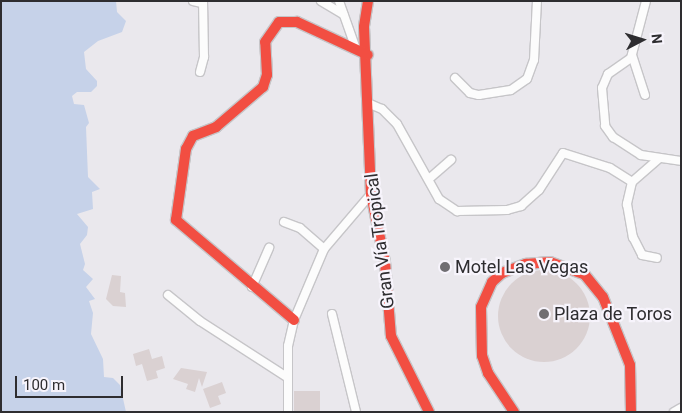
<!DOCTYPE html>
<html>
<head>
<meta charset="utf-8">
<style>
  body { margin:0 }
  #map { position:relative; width:682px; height:413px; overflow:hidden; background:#eae8ed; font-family:Roboto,sans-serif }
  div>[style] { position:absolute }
  .water>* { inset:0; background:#c6d2e9 }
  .building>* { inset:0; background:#dad1d2; transform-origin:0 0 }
  .round { border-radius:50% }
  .roads { filter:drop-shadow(1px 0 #c6c5c8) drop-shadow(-1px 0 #c6c5c8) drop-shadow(0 1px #c6c5c8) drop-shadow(0 -1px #c6c5c8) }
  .street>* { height:8px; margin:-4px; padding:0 4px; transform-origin:4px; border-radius:4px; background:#fcfcfc }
  .jam>* { height:10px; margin:-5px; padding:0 5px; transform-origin:5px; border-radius:5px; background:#f24e42 }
  .dots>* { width:14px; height:14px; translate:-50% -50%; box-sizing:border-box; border:2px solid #f7f4fc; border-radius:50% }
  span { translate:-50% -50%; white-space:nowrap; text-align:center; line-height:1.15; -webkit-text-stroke:4.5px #f7f4fc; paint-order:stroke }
  .street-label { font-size:18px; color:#2e2d30 }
  .poi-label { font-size:18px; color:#2e2d30 }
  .left { translate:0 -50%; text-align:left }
  .frame { position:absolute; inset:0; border:2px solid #2e2d30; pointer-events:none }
  .north { position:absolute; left:617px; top:15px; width:50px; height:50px; -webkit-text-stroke:4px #f7f4fc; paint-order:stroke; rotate:85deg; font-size:14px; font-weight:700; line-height:20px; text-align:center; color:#2e2d30 }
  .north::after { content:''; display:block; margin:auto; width:18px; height:22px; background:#2e2d30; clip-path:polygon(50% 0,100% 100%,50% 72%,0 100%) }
  .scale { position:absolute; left:15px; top:376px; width:108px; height:22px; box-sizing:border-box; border:2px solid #2e2d30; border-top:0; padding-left:6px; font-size:15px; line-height:18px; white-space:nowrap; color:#2e2d30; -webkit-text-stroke:4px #f7f4fc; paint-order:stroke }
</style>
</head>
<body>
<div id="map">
  <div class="water">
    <div style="clip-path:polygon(1px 1px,116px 1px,117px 12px,126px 21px,122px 32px,98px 41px,84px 52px,86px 69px,97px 81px,97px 86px,91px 92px,77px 92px,72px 96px,74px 104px,84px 105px,89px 123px,86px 127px,88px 177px,100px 189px,92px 192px,93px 209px,77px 214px,88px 227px,87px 235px,80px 244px,85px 264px,83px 270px,93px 279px,86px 287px,95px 299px,89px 301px,93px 313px,91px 334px,103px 359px,104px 377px,113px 378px,120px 385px,126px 412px,1px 412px)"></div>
  </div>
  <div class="building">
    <div class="round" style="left:498px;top:270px;width:92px;height:92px"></div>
    <div style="clip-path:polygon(112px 275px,121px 276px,120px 292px,125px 293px,126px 307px,113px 306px,106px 299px)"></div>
    <div style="clip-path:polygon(149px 349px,152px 359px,162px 356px,165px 368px,156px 371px,158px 378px,147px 381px,142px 364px,136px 366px,133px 354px)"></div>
    <div style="clip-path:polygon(181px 368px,207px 372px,202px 387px,199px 378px,195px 392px,186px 389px,188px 384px,173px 379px)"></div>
    <div style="clip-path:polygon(222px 382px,226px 393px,218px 396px,221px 404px,210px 408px,203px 389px)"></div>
    <div style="left:320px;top:391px;width:21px;height:26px;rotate:90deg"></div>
  </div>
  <div class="roads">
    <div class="street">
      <div style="left:193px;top:1px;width:9px;rotate:13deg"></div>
      <div style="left:321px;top:1px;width:26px;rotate:31deg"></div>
      <div style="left:339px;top:1px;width:51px;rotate:70.5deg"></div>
      <div style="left:646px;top:1px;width:59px;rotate:104.7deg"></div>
      <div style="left:631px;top:58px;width:28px;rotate:145deg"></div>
      <div style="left:608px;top:74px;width:15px;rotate:113deg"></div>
      <div style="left:602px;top:88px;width:38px;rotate:85deg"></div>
      <div style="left:605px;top:126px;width:14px;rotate:54deg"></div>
      <div style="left:613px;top:137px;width:33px;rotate:33deg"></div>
      <div style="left:641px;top:155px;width:40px;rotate:8.5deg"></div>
      <div style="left:632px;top:55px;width:42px;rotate:72deg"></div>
      <div style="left:200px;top:72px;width:16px;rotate:-75deg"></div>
      <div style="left:204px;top:57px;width:56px;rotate:-91deg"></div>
      <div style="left:455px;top:78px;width:21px;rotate:45deg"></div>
      <div style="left:470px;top:93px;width:9px;rotate:13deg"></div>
      <div style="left:479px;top:95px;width:32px;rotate:-9deg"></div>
      <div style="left:511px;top:90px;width:19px;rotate:-35deg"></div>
      <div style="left:527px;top:79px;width:20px;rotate:-70deg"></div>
      <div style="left:534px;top:60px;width:59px;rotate:-87.1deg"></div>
      <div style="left:370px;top:104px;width:13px;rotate:23deg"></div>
      <div style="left:382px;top:109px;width:21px;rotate:45deg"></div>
      <div style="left:397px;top:124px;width:86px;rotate:60.8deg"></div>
      <div style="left:439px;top:199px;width:22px;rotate:34deg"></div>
      <div style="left:457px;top:211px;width:50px;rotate:-1.1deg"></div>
      <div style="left:507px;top:210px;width:15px;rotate:-16deg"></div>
      <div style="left:521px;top:206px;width:24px;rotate:-42deg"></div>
      <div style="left:539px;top:190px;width:44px;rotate:-57deg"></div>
      <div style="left:563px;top:153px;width:49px;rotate:17.7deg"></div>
      <div style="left:610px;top:168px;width:26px;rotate:32deg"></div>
      <div style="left:632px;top:182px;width:35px;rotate:-41deg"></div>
      <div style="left:430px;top:178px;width:28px;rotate:-41deg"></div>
      <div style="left:632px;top:182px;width:23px;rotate:103deg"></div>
      <div style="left:627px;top:204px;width:34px;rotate:80deg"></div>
      <div style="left:633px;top:237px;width:20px;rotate:63deg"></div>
      <div style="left:642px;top:255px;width:15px;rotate:11deg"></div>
      <div style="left:284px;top:222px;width:17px;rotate:21deg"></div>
      <div style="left:300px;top:228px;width:32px;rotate:41deg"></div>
      <div style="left:252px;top:287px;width:43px;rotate:-66.4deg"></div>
      <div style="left:168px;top:295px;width:41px;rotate:39.1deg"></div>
      <div style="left:200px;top:321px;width:103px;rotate:32.8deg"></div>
      <div style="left:332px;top:314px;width:101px;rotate:76.2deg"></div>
      <div style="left:288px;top:412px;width:66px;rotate:-90deg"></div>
      <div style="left:288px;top:346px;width:27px;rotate:-77deg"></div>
      <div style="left:294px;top:320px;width:77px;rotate:-67.1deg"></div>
      <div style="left:324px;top:249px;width:72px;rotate:-49.5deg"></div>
      <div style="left:674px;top:412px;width:8px;rotate:-30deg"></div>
    </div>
    <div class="jam">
      <div style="left:368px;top:1px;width:26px;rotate:99deg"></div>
      <div style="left:364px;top:27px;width:167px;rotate:87.6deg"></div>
      <div style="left:371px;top:194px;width:69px;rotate:78.4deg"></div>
      <div style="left:385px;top:262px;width:74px;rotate:85.4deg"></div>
      <div style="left:391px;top:336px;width:85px;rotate:63.4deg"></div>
      <div style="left:294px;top:320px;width:155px;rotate:-139.7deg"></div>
      <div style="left:176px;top:220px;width:72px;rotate:-82deg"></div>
      <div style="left:186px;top:149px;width:15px;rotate:-62deg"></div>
      <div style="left:193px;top:136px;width:25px;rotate:-21deg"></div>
      <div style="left:216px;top:127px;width:62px;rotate:-40.4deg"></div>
      <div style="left:263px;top:87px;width:13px;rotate:-72deg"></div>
      <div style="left:267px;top:75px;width:33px;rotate:-93deg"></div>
      <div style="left:265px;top:42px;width:24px;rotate:-55deg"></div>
      <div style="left:279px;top:22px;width:18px"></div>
      <div style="left:297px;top:22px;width:78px;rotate:24.9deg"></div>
      <div style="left:514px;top:412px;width:47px;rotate:-123.7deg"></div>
      <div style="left:488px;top:373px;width:18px;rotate:-109deg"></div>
      <div style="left:482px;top:356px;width:49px;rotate:-91.2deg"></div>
      <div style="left:481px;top:307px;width:27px;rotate:-66deg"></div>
      <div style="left:492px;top:282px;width:13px;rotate:-42deg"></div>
      <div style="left:502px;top:273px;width:26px;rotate:-21deg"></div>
      <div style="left:526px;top:264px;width:24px;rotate:-5deg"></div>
      <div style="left:550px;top:262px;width:37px;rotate:20deg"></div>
      <div style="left:585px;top:275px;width:28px;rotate:51deg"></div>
      <div style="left:603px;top:297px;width:73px;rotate:68.3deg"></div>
      <div style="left:630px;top:365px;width:47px;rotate:88.8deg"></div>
    </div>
  </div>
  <div class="dots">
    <div style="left:445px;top:267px;background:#706e72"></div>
    <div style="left:544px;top:314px;background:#706e72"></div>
  </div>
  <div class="street-label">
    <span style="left:380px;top:241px;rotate:-97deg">Gran Vía Tropical</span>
  </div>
  <div class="poi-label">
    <span class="left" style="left:455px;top:267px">Motel Las Vegas</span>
    <span class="left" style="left:554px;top:314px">Plaza de Toros</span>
  </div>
  <div class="frame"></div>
  <div class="north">N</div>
  <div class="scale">100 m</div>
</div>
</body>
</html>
